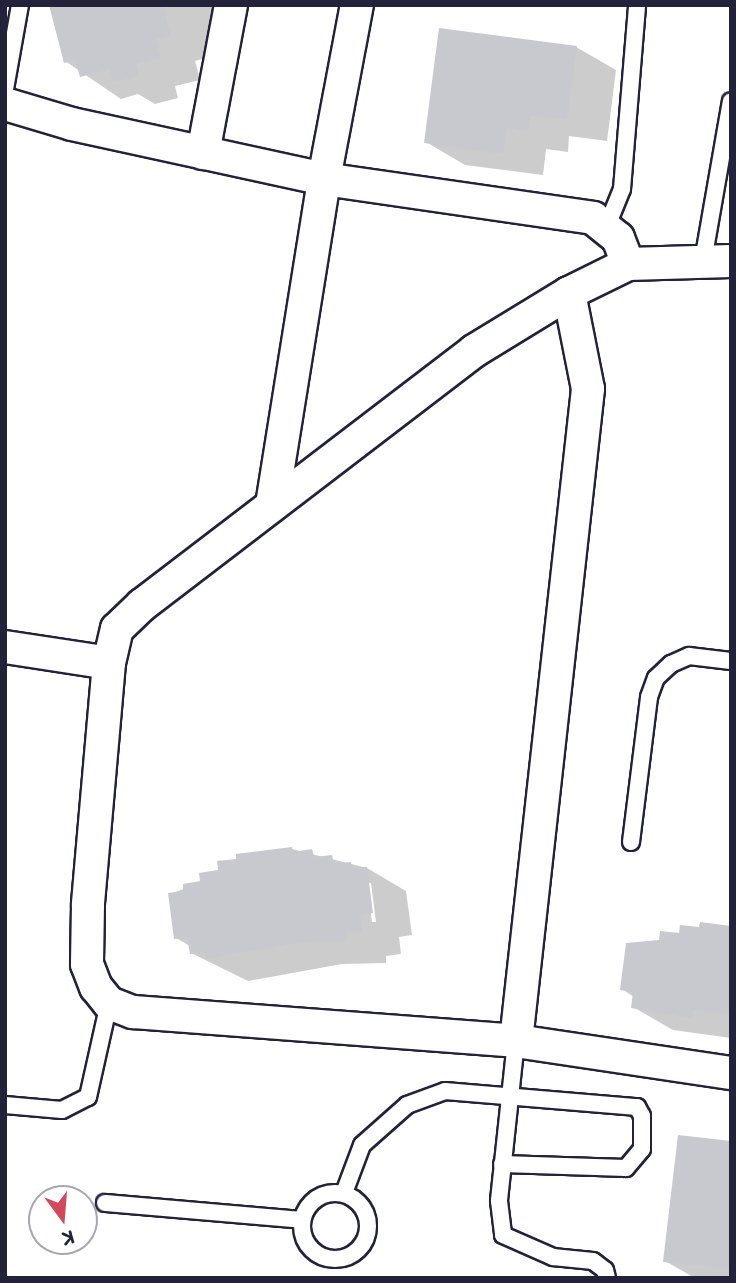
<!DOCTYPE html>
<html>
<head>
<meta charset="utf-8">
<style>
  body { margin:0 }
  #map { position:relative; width:736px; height:1283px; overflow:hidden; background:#fff; font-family:Mali,sans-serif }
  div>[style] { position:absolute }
  .shadow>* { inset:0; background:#0003 }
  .building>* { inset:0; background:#c8c8cf }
  .roads { filter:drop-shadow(2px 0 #22223b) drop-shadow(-2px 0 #22223b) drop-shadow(0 2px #22223b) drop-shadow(0 -2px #22223b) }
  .lane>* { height:16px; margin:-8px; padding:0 8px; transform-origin:8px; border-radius:8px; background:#fff }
  .lane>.ring { margin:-8px; padding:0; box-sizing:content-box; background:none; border:16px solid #fff; border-radius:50% }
  .street>* { height:32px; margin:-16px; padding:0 16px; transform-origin:16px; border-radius:16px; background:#fff }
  span { translate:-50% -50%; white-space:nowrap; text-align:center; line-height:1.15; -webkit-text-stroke:5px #fff; paint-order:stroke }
  .frame { position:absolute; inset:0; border:7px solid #22223b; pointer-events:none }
  .north { position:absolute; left:28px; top:1185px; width:70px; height:70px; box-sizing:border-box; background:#fff; border:2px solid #a7a7b1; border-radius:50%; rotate:164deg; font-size:19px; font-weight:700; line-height:28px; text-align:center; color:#22223b }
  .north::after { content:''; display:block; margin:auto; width:24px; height:32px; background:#d1495b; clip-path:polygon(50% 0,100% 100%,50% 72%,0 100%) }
</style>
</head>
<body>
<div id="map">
  <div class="shadow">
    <div style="clip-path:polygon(51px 5px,212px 5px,221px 39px,205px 43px,209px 57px,195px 61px,200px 80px,175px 86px,178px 98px,155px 104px,138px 94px,121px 99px,65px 61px)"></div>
    <div style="clip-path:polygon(576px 47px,616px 70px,607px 141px,569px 136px,568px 152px,546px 149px,543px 175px,465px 165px,426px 142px)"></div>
    <div style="clip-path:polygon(evenodd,292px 849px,367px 868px,406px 891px,412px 935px,399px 937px,401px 954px,386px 956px,386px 963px,342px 964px,248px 981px,191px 953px,190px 946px,176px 938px,170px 894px,292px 849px,367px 883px,371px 883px,376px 922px,372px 922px,367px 883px)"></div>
    <div style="clip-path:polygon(731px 927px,731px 1038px,673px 1030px,633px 1007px,634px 997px,622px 989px,660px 942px)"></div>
    <div style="clip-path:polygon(731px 1143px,731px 1278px,695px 1278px,665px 1261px)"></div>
  </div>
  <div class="building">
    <div style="clip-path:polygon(49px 5px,163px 5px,170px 35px,156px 39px,161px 58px,136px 64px,139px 76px,113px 82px,110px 69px,80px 77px,75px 60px,64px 63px)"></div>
    <div style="clip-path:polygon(439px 28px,577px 46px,567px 119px,530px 115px,528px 131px,507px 128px,503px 154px,424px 143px)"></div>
    <div style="clip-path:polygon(292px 847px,293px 852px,312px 849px,314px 857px,332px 855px,334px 864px,351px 862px,352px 869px,367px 867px,373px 913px,360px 915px,362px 931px,347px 933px,347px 941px,301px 942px,206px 959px,205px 952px,190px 954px,187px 938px,174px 939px,168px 893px,183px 891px,183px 884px,200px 881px,199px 873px,218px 870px,217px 861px,236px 859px,236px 854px)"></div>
    <div style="clip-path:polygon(700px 922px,731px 926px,731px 1014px,693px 1010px,692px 1018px,631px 1008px,633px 992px,620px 990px,626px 943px,659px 940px,660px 931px,679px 933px,680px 925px,699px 927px)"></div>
    <div style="clip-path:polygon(678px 1135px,731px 1141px,731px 1269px,663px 1262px)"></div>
  </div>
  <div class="roads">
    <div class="lane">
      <div style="left:5px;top:89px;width:85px;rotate:-79.9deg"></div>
      <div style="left:607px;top:226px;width:40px;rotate:-68deg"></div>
      <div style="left:622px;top:189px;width:185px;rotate:-85.3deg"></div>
      <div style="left:703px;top:261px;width:162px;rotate:-80.1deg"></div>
      <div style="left:631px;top:842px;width:146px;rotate:-82.9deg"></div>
      <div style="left:649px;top:697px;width:20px;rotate:-70deg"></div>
      <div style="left:656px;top:678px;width:21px;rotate:-43deg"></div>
      <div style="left:671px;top:664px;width:20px;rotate:-24deg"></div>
      <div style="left:689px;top:656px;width:42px;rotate:6.8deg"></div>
      <div style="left:516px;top:1041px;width:161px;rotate:96.1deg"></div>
      <div style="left:499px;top:1201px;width:34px;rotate:83deg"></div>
      <div style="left:503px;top:1235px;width:55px;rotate:23.7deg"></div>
      <div style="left:553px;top:1257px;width:40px;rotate:5.7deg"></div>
      <div style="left:593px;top:1261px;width:15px;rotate:37deg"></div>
      <div style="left:605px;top:1270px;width:8px;rotate:76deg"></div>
      <div style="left:5px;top:1105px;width:57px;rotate:5deg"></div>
      <div style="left:62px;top:1110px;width:29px;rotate:-27deg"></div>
      <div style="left:88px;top:1097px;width:96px;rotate:-77.4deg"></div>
      <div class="ring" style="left:302px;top:1193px;width:50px;height:50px"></div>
      <div style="left:344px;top:1193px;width:51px;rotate:-69.4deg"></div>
      <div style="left:362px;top:1145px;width:60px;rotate:-41.6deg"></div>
      <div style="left:407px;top:1105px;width:40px;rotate:-20.2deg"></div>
      <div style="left:445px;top:1091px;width:193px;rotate:4.8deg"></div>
      <div style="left:637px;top:1107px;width:10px;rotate:61deg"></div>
      <div style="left:642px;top:1116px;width:33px;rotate:90deg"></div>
      <div style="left:642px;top:1149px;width:25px;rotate:130deg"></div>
      <div style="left:626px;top:1168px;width:124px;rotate:-178.2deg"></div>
      <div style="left:105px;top:1203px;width:198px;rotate:4.9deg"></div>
    </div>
    <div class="street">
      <div style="left:5px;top:104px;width:70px;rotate:16.6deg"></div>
      <div style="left:72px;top:124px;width:258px;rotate:12.3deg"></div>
      <div style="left:324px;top:179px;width:272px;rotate:8.2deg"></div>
      <div style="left:593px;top:218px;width:32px;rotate:39deg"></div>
      <div style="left:618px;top:238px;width:28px;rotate:69deg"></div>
      <div style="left:203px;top:153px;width:151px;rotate:-79.3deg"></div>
      <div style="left:272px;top:505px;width:330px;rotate:-80.9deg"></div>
      <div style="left:324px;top:179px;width:177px;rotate:-79.3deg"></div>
      <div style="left:5px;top:647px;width:105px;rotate:8.7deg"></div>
      <div style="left:109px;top:663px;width:35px;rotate:-77deg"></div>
      <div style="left:117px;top:629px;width:35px;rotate:-44deg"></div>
      <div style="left:142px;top:605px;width:418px;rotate:-37.4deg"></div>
      <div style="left:474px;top:351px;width:111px;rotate:-31.4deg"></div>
      <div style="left:569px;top:293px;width:66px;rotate:-26.2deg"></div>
      <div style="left:628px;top:264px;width:103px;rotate:-1.7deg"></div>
      <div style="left:109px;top:663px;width:243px;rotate:95deg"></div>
      <div style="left:88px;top:905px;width:59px;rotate:91deg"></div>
      <div style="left:87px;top:964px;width:25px;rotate:69deg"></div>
      <div style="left:96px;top:987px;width:21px;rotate:51deg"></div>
      <div style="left:109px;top:1003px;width:26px;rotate:21deg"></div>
      <div style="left:133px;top:1012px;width:384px;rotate:4.3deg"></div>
      <div style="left:516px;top:1041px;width:217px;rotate:8.5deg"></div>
      <div style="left:516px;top:1041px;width:656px;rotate:-83.7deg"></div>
      <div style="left:588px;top:389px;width:98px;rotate:-101.2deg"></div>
    </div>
  </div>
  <div class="frame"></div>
  <div class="north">K</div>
</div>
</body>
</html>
